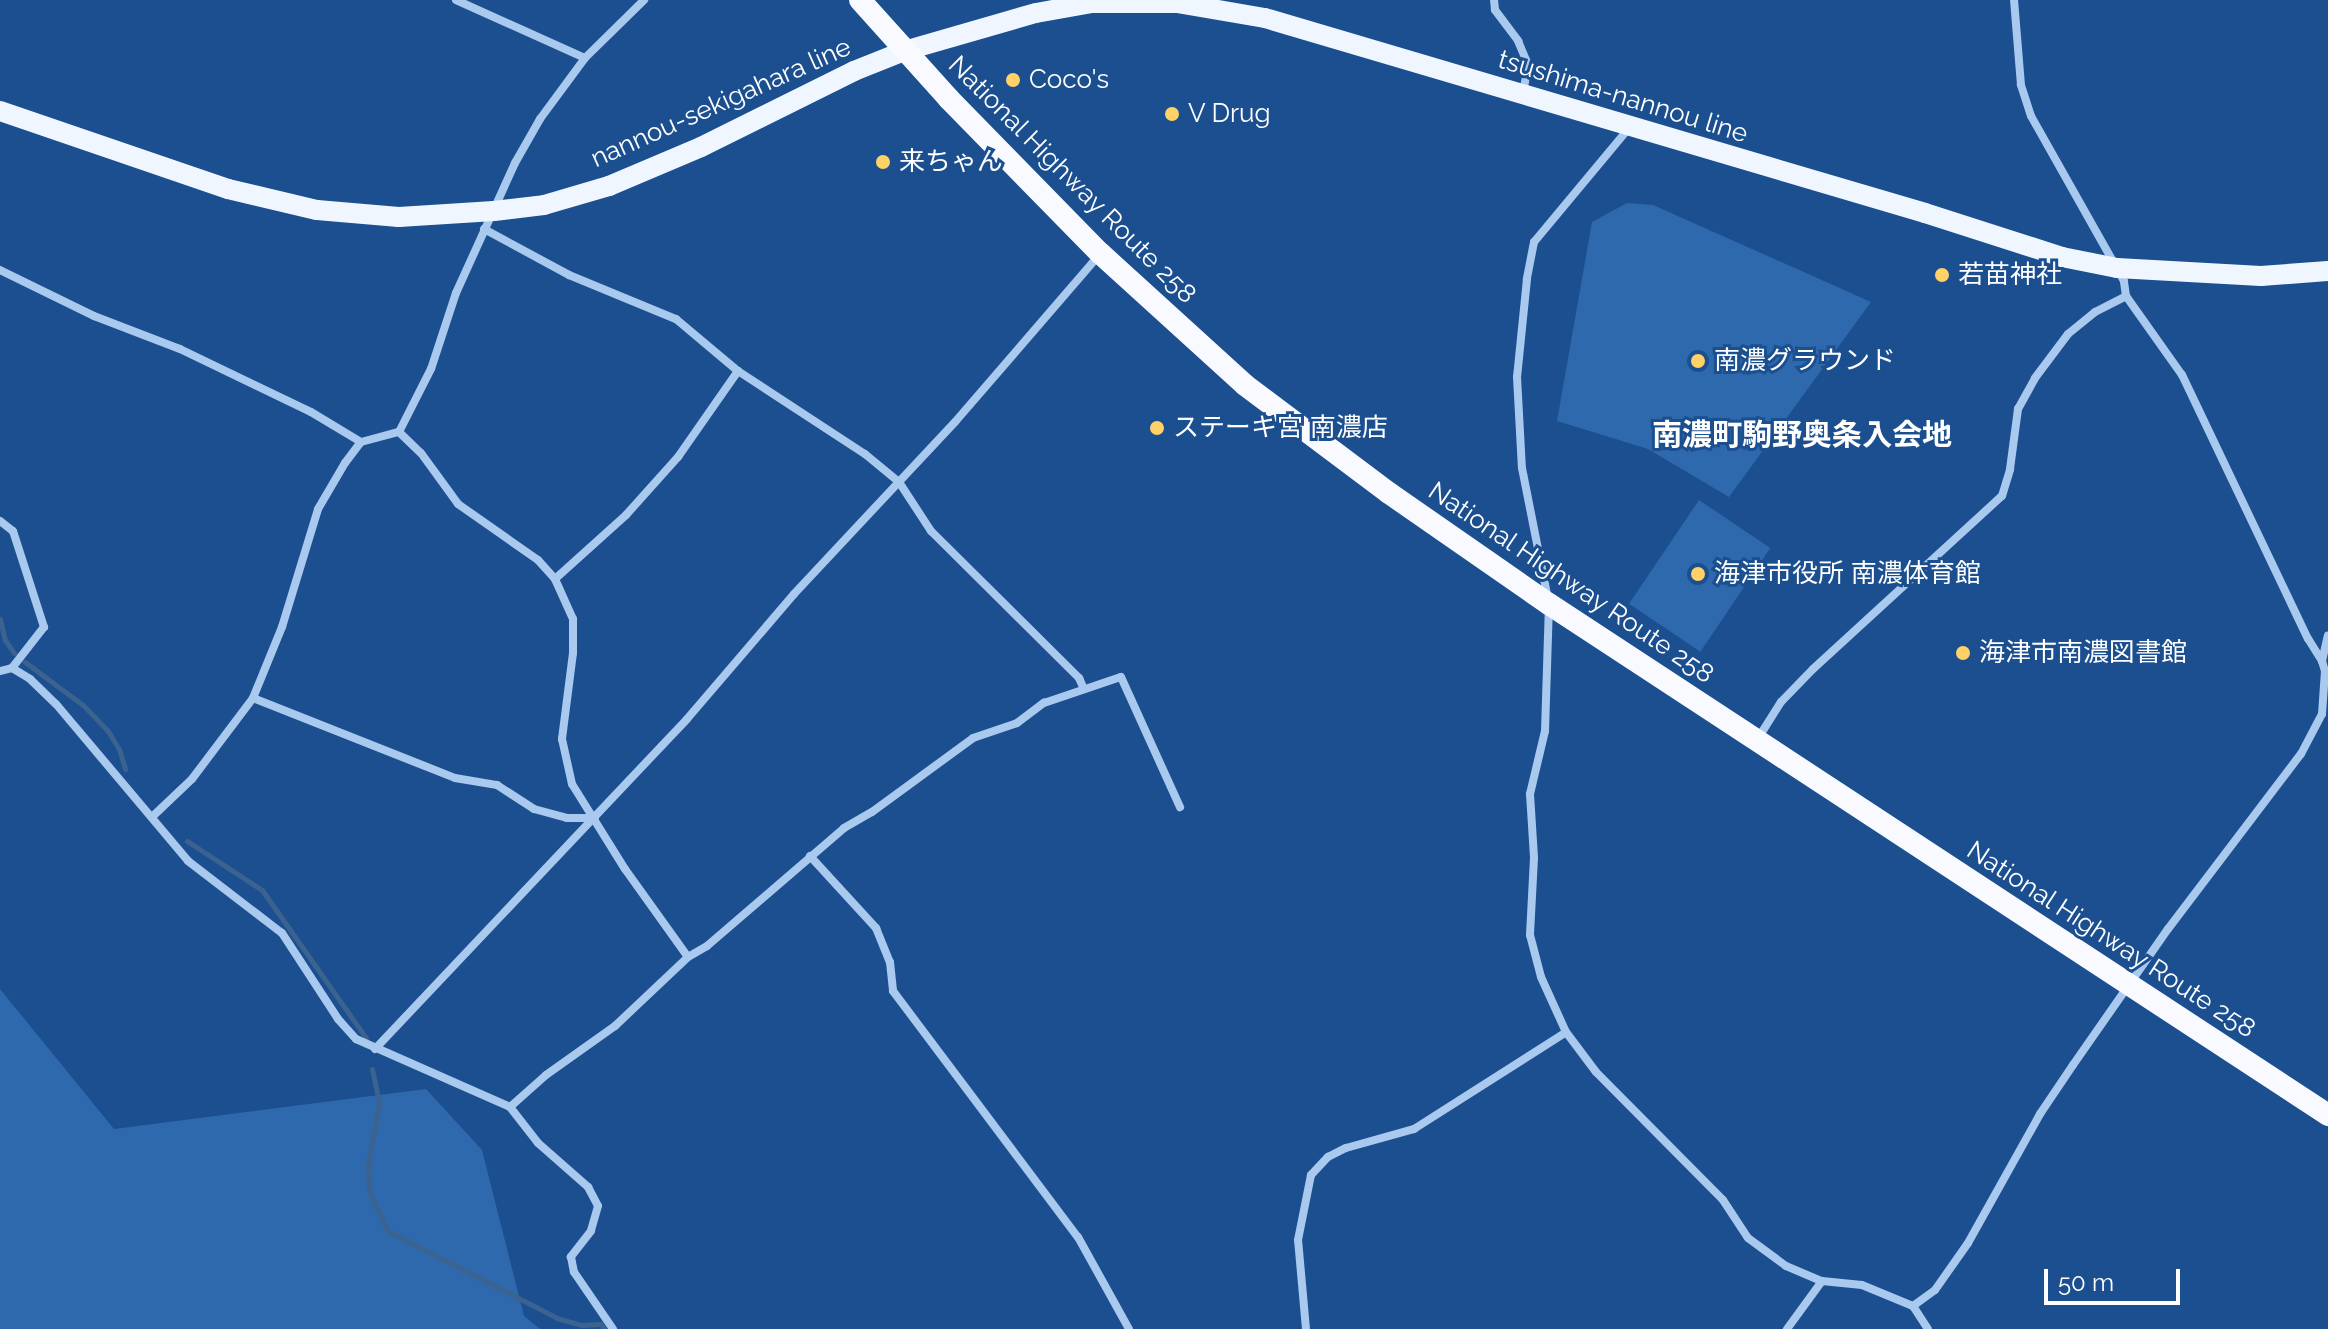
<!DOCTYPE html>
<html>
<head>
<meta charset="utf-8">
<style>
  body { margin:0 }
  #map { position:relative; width:2328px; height:1329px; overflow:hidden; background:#1b4f8f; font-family:Raleway,"Noto Sans JP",sans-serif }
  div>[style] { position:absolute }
  .green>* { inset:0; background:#2e69ad; transform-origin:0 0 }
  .stream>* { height:5px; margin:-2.5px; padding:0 2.5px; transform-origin:2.5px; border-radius:2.5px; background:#3c6290 }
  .minor>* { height:8px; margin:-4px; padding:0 4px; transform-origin:4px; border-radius:4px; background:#a9c9ee }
  .primary>* { height:20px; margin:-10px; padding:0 10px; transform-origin:10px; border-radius:10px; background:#f0f6ff }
  .trunk>* { height:22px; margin:-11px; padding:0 11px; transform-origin:11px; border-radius:11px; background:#f8faff }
  .dots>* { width:22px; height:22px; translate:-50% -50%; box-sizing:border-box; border:4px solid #1b4f8f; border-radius:50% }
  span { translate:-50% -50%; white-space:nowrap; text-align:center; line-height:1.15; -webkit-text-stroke:6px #1b4f8f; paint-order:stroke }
  .poi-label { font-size:26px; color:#fff }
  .left { translate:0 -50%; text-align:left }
  .street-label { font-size:26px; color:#fff }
  .quarter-label { font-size:30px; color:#fff; font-weight:700 }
  .scale { position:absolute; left:2044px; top:1269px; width:136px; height:36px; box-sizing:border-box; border:4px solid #fff; border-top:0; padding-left:10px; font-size:24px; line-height:28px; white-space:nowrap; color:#fff; -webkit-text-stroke:6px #1b4f8f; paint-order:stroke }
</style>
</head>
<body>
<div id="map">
  <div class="green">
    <div style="clip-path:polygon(1627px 203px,1653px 205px,1871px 302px,1729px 497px,1648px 449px,1557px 421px,1592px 222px)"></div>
    <div style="left:1699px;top:500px;width:86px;height:125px;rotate:34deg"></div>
    <div style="clip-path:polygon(0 989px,114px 1129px,426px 1089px,482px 1150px,524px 1316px,540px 1329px,0 1329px)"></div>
  </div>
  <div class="stream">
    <div style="left:0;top:619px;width:22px;rotate:77deg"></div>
    <div style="left:5px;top:640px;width:16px;rotate:55deg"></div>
    <div style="left:25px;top:662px;width:72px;rotate:36.6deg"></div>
    <div style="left:83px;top:705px;width:36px;rotate:46deg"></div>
    <div style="left:108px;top:731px;width:21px;rotate:59deg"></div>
    <div style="left:119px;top:749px;width:21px;rotate:73deg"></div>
    <div style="left:187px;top:841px;width:90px;rotate:33.2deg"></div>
    <div style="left:262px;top:890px;width:181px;rotate:54.9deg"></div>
    <div style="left:372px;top:1069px;width:35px;rotate:78deg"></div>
    <div style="left:379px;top:1103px;width:62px;rotate:100.2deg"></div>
    <div style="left:368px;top:1164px;width:27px;rotate:88deg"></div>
    <div style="left:369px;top:1191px;width:44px;rotate:64.6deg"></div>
    <div style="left:388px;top:1231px;width:190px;rotate:27.2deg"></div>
    <div style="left:557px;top:1318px;width:25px;rotate:16deg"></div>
    <div style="left:581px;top:1325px;width:20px;rotate:-3deg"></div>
    <div style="left:601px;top:1324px;width:6px;rotate:59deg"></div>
  </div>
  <div class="minor">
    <div style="left:456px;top:0;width:141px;rotate:24.2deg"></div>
    <div style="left:1494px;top:0;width:10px;rotate:84deg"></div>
    <div style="left:1495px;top:10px;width:39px;rotate:53deg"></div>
    <div style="left:1518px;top:41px;width:26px;rotate:67deg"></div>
    <div style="left:1528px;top:65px;width:27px;rotate:100deg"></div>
    <div style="left:1629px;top:128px;width:148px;rotate:129.8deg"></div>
    <div style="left:1534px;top:242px;width:38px;rotate:101deg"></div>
    <div style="left:1527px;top:279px;width:99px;rotate:95.8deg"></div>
    <div style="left:1517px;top:377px;width:91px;rotate:86.9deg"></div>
    <div style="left:1522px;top:468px;width:139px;rotate:78.8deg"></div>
    <div style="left:1549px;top:604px;width:127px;rotate:91.8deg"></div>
    <div style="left:1545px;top:731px;width:65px;rotate:103.4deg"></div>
    <div style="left:1530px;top:794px;width:64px;rotate:86.4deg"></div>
    <div style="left:1534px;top:858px;width:77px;rotate:93deg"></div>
    <div style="left:1530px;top:935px;width:43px;rotate:75.3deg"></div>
    <div style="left:1541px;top:977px;width:60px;rotate:65.6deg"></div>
    <div style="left:1566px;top:1032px;width:50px;rotate:53.1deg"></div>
    <div style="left:1596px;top:1072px;width:180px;rotate:45.2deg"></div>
    <div style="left:1723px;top:1200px;width:45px;rotate:56.7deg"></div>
    <div style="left:1748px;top:1238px;width:47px;rotate:36.4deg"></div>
    <div style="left:1786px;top:1266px;width:39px;rotate:23deg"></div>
    <div style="left:1822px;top:1281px;width:40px;rotate:5.7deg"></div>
    <div style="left:1862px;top:1285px;width:55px;rotate:22.4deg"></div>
    <div style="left:1913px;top:1306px;width:27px;rotate:-36deg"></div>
    <div style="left:1935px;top:1290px;width:57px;rotate:-54.9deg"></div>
    <div style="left:1968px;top:1243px;width:148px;rotate:-60.8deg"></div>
    <div style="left:2040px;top:1114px;width:59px;rotate:-56deg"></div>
    <div style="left:2073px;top:1065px;width:166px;rotate:-55.1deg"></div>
    <div style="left:2168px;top:929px;width:220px;rotate:-52.8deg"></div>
    <div style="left:2301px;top:754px;width:45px;rotate:-62.3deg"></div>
    <div style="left:2322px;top:714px;width:43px;rotate:-86deg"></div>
    <div style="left:2325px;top:671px;width:10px;rotate:-107deg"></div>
    <div style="left:2322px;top:661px;width:26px;rotate:-122deg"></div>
    <div style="left:2308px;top:639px;width:293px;rotate:-115.5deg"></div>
    <div style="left:2182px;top:375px;width:97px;rotate:-125.3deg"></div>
    <div style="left:2126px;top:296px;width:15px;rotate:-98deg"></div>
    <div style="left:2124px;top:281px;width:189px;rotate:-119.4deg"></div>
    <div style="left:2031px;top:116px;width:33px;rotate:-108deg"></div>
    <div style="left:2021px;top:85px;width:85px;rotate:-94.7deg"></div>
    <div style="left:484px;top:229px;width:97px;rotate:28.4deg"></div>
    <div style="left:569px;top:275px;width:116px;rotate:22.4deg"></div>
    <div style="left:676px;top:319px;width:81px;rotate:40deg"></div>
    <div style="left:738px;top:371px;width:152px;rotate:33.2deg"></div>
    <div style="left:865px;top:454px;width:44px;rotate:39.5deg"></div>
    <div style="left:899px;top:482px;width:59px;rotate:56.9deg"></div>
    <div style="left:931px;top:531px;width:209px;rotate:44.8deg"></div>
    <div style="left:1079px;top:678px;width:12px;rotate:66deg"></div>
    <div style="left:0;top:270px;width:105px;rotate:26.1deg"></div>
    <div style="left:94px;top:316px;width:92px;rotate:21deg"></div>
    <div style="left:180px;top:349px;width:145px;rotate:25.7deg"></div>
    <div style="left:311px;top:412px;width:58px;rotate:31deg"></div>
    <div style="left:399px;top:432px;width:71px;rotate:-63.1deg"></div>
    <div style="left:431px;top:369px;width:80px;rotate:-71.8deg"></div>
    <div style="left:456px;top:293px;width:143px;rotate:-65.6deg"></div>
    <div style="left:515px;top:163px;width:51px;rotate:-60.4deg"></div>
    <div style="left:540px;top:119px;width:76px;rotate:-53.6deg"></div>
    <div style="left:585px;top:58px;width:83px;rotate:-44.5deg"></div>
    <div style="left:0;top:521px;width:16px;rotate:38deg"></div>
    <div style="left:13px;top:531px;width:101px;rotate:72.1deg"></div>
    <div style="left:44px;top:627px;width:52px;rotate:128deg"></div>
    <div style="left:555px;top:579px;width:96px;rotate:-42deg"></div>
    <div style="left:626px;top:515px;width:78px;rotate:-48.1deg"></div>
    <div style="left:678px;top:457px;width:105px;rotate:-55.1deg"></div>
    <div style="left:2322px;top:661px;width:26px;rotate:-77deg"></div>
    <div style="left:0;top:671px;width:12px;rotate:-14deg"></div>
    <div style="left:12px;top:668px;width:21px;rotate:31deg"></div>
    <div style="left:30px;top:679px;width:36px;rotate:44deg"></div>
    <div style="left:56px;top:704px;width:205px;rotate:49.9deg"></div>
    <div style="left:188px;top:861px;width:118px;rotate:37.5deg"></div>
    <div style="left:282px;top:933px;width:103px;rotate:56.9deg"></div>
    <div style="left:338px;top:1019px;width:27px;rotate:48deg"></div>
    <div style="left:356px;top:1039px;width:168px;rotate:23.8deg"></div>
    <div style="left:510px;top:1107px;width:46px;rotate:52.1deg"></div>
    <div style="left:538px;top:1143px;width:67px;rotate:41.3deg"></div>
    <div style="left:588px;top:1187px;width:21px;rotate:62deg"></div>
    <div style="left:598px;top:1206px;width:26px;rotate:106deg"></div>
    <div style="left:591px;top:1231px;width:33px;rotate:128deg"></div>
    <div style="left:571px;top:1257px;width:15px;rotate:79deg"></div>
    <div style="left:574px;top:1272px;width:69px;rotate:55.6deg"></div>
    <div style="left:253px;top:698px;width:217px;rotate:21.6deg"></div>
    <div style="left:455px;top:778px;width:43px;rotate:9.5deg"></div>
    <div style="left:497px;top:785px;width:44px;rotate:33deg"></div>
    <div style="left:534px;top:809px;width:34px;rotate:15deg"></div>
    <div style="left:567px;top:818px;width:28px"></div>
    <div style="left:1757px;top:740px;width:45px;rotate:-57.7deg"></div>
    <div style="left:1781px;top:702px;width:46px;rotate:-45.9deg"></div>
    <div style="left:1813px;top:669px;width:256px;rotate:-42.5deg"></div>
    <div style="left:2002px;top:496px;width:28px;rotate:-73deg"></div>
    <div style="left:2010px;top:469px;width:61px;rotate:-82.4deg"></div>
    <div style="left:2018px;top:409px;width:35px;rotate:-61deg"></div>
    <div style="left:2035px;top:378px;width:55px;rotate:-53.1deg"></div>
    <div style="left:2068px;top:334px;width:35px;rotate:-39deg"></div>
    <div style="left:2095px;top:312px;width:35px;rotate:-27deg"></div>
    <div style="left:152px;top:817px;width:55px;rotate:-43.5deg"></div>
    <div style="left:192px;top:779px;width:101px;rotate:-53deg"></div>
    <div style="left:253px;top:698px;width:77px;rotate:-67.8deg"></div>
    <div style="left:282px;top:627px;width:123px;rotate:-73deg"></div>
    <div style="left:318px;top:509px;width:53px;rotate:-59.6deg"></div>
    <div style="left:345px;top:463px;width:26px;rotate:-53deg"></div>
    <div style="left:361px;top:442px;width:39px;rotate:-15deg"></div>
    <div style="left:399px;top:432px;width:30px;rotate:44deg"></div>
    <div style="left:421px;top:453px;width:63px;rotate:54deg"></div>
    <div style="left:458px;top:504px;width:98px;rotate:35deg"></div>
    <div style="left:538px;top:560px;width:25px;rotate:48deg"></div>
    <div style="left:555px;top:579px;width:44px;rotate:65.8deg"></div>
    <div style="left:573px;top:619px;width:34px;rotate:90deg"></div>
    <div style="left:573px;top:653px;width:87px;rotate:97.3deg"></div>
    <div style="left:562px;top:739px;width:46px;rotate:77.5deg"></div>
    <div style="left:572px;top:784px;width:100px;rotate:58.1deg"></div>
    <div style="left:625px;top:869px;width:108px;rotate:54.4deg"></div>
    <div style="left:810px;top:856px;width:98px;rotate:47.5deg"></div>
    <div style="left:876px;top:928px;width:37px;rotate:68deg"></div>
    <div style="left:890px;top:962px;width:29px;rotate:84deg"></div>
    <div style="left:893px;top:991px;width:308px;rotate:53.1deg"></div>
    <div style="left:1078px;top:1237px;width:105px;rotate:61deg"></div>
    <div style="left:375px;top:1049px;width:454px;rotate:-46.6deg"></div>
    <div style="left:687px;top:719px;width:165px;rotate:-49.4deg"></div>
    <div style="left:794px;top:594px;width:236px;rotate:-46.9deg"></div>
    <div style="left:955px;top:422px;width:221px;rotate:-49.2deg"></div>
    <div style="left:510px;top:1107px;width:48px;rotate:-41.6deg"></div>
    <div style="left:546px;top:1075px;width:85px;rotate:-35.4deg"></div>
    <div style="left:615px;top:1026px;width:100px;rotate:-43.4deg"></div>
    <div style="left:688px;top:957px;width:22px;rotate:-30deg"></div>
    <div style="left:707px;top:946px;width:181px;rotate:-40.7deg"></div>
    <div style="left:844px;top:828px;width:32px;rotate:-30deg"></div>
    <div style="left:872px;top:812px;width:125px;rotate:-36.2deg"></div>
    <div style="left:973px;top:738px;width:46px;rotate:-18.8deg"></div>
    <div style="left:1017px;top:723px;width:34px;rotate:-37deg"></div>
    <div style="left:1044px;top:703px;width:81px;rotate:-18.7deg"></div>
    <div style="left:1121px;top:677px;width:143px;rotate:65.6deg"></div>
    <div style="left:1913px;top:1306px;width:27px;rotate:57deg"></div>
    <div style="left:1306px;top:1329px;width:89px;rotate:-95.1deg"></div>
    <div style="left:1298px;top:1240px;width:66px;rotate:-78.7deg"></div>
    <div style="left:1311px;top:1175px;width:25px;rotate:-47deg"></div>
    <div style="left:1328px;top:1157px;width:20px;rotate:-27deg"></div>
    <div style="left:1346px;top:1148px;width:71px;rotate:-15.6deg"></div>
    <div style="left:1414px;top:1129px;width:180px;rotate:-32.5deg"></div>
    <div style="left:1787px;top:1329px;width:59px;rotate:-53.9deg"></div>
  </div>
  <div class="primary">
    <div style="left:0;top:111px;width:241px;rotate:18.9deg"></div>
    <div style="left:228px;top:189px;width:91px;rotate:13.3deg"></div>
    <div style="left:317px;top:210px;width:82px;rotate:4.9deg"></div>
    <div style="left:399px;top:217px;width:95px;rotate:-3.6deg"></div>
    <div style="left:494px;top:211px;width:50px;rotate:-6.8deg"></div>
    <div style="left:544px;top:205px;width:68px;rotate:-16.3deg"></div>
    <div style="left:609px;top:186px;width:100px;rotate:-23deg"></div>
    <div style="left:701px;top:147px;width:171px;rotate:-26.4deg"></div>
    <div style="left:854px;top:71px;width:54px;rotate:-21.8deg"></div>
    <div style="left:904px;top:51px;width:137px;rotate:-16.1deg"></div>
    <div style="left:1036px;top:13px;width:57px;rotate:-10.1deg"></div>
    <div style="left:1092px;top:3px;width:85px"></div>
    <div style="left:1177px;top:3px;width:89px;rotate:9.7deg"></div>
    <div style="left:1265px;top:18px;width:688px;rotate:16.46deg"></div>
    <div style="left:1925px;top:213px;width:144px;rotate:17.8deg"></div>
    <div style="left:2062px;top:257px;width:56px;rotate:11.3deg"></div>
    <div style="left:2117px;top:268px;width:144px;rotate:3.2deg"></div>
    <div style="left:2261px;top:276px;width:67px;rotate:-4.3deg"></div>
  </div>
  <div class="trunk">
    <div style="left:860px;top:0;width:133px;rotate:48deg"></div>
    <div style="left:949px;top:99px;width:216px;rotate:45.6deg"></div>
    <div style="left:1100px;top:253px;width:196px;rotate:42.3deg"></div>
    <div style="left:1245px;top:385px;width:180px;rotate:36.9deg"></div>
    <div style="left:1389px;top:493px;width:195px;rotate:34.8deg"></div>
    <div style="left:1549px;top:604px;width:932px;rotate:33.26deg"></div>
  </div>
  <div class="dots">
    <div style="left:1013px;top:80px;background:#ffd166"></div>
    <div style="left:1172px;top:114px;background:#ffd166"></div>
    <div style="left:883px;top:162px;background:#ffd166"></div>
    <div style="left:1942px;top:275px;background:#ffd166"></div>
    <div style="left:1698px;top:361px;background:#ffd166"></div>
    <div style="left:1157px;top:428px;background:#ffd166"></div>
    <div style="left:1698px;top:574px;background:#ffd166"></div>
    <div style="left:1963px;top:653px;background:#ffd166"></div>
  </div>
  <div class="poi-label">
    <span class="left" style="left:1029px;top:80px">Coco's</span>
    <span class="left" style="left:1188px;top:114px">V Drug</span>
    <span class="left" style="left:899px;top:162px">来ちゃん</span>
    <span class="left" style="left:1958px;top:275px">若苗神社</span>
    <span class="left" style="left:1714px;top:361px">南濃グラウンド</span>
    <span class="left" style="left:1173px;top:428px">ステーキ宮 南濃店</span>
    <span class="left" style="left:1714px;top:574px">海津市役所 南濃体育館</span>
    <span class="left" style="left:1979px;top:653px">海津市南濃図書館</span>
  </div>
  <div class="street-label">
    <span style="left:1623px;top:97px;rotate:17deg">tsushima-nannou line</span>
    <span style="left:721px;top:103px;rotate:-24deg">nannou-sekigahara line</span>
    <span style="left:1072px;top:180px;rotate:45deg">National Highway Route 258</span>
    <span style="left:1571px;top:583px;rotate:34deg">National Highway Route 258</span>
    <span style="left:2111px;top:940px;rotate:33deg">National Highway Route 258</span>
  </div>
  <div class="quarter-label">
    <span style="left:1802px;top:435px">南濃町駒野奥条入会地</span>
  </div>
  <div class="scale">50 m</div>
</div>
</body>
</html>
